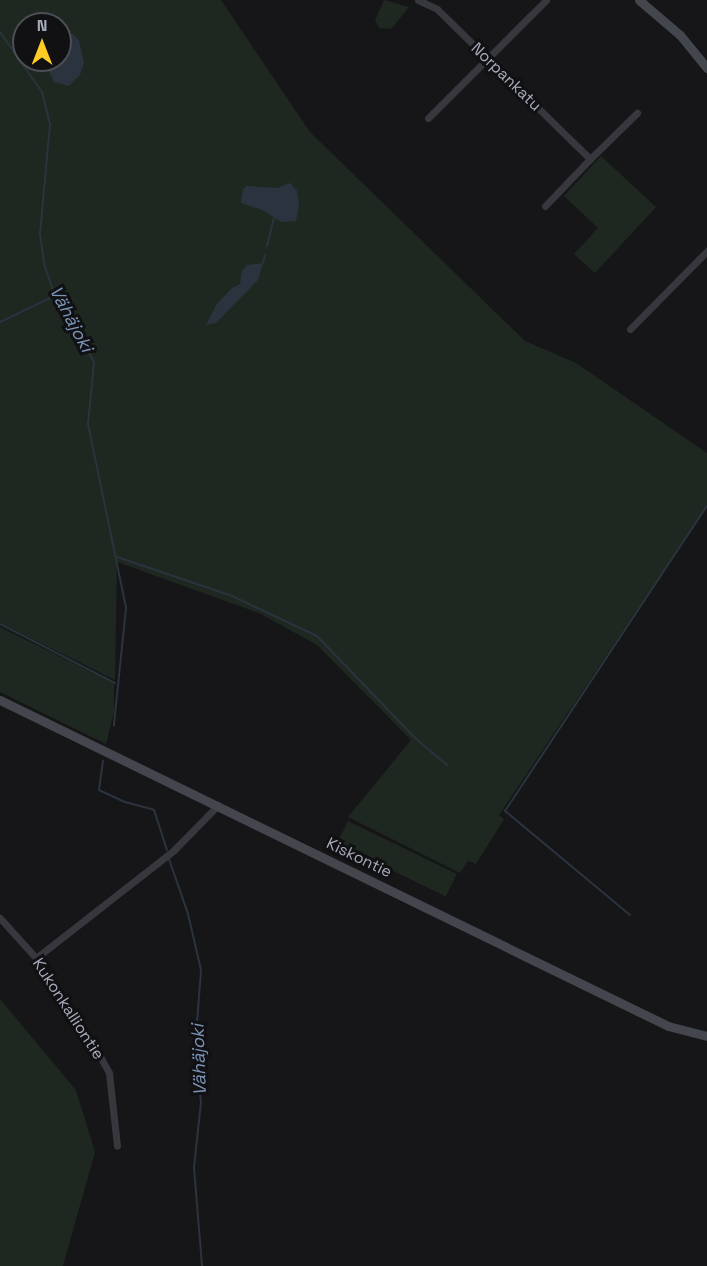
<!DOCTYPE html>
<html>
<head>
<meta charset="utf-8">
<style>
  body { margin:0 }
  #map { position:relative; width:707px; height:1266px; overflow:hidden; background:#161618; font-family:"Space Grotesk",sans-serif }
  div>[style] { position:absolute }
  .green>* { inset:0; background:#1e2720; transform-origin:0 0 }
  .water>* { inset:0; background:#2b333e }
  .stream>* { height:2px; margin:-1px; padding:0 1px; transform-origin:1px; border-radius:1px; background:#2b333e }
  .street>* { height:7px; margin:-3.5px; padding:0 3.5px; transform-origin:3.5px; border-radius:3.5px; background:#37373e }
  .secondary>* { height:9px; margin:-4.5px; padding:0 4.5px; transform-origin:4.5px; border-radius:4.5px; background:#44464e }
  span { translate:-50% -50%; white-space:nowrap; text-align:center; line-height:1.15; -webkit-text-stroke:6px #111113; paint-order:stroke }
  .street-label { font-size:16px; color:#a7abba }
  .water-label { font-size:18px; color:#7b95b8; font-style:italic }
  .north { position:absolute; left:12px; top:12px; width:60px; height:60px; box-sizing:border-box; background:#111113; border:2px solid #4d4f56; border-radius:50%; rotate:0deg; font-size:16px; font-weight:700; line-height:24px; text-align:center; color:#a7abba }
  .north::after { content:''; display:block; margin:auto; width:21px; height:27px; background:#ffcb27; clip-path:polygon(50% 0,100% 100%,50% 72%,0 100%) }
</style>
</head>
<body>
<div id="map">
  <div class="green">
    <div style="clip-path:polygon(evenodd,0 0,221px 0,310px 132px,525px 341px,576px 363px,707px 453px,707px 506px,499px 815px,504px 819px,476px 864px,468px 861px,460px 873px,348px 817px,411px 740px,317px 645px,259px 613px,117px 562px,115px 680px,0 623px,0 0,24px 24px,60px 24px,60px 60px,24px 60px,24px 24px)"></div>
    <div style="clip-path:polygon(384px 0,409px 7px,392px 28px,387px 29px,379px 28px,375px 20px)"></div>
    <div style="clip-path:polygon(601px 156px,656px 207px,595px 273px,574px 254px,598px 228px,564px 196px)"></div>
    <div style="clip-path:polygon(0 627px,114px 683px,114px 712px,106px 744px,0 692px)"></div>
    <div style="left:348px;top:821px;width:121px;height:25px;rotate:26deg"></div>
    <div style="clip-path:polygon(0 999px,76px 1090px,95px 1152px,63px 1266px,0 1266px)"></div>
  </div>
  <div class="water">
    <div style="clip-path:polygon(64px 34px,73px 34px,79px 40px,84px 63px,80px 75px,69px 86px,54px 82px,48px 69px,52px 60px,60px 60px,60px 40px)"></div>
    <div style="clip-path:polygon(290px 183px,297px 191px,299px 205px,296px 221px,281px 222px,262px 210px,241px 203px,243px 189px,247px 186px,277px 188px)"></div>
    <div style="clip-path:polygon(263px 263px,258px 280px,216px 323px,206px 325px,216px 305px,232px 288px,240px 284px,242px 271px,247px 265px)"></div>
  </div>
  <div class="stream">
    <div style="left:0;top:32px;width:73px;rotate:55deg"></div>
    <div style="left:42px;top:92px;width:33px;rotate:76deg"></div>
    <div style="left:50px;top:124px;width:110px;rotate:95.2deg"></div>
    <div style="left:40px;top:234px;width:30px;rotate:82deg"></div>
    <div style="left:44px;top:264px;width:34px;rotate:71deg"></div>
    <div style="left:55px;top:296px;width:77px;rotate:59.4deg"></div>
    <div style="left:94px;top:362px;width:62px;rotate:95.5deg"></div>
    <div style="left:88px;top:424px;width:188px;rotate:78.3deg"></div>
    <div style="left:126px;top:608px;width:118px;rotate:95.9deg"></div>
    <div style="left:267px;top:246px;width:29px;rotate:-76deg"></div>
    <div style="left:262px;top:265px;width:10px;rotate:-73deg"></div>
    <div style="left:0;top:322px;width:60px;rotate:-25.7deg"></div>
    <div style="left:117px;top:557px;width:121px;rotate:18.7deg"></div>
    <div style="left:232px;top:596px;width:94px;rotate:25.2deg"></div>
    <div style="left:317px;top:636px;width:141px;rotate:46.1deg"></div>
    <div style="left:415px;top:738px;width:42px;rotate:40.2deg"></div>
    <div style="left:0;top:624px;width:129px;rotate:27.2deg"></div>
    <div style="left:103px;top:761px;width:29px;rotate:98deg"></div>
    <div style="left:99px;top:790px;width:29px;rotate:25deg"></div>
    <div style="left:125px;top:802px;width:30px;rotate:15deg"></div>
    <div style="left:154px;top:810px;width:42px;rotate:72deg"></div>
    <div style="left:169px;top:859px;width:58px;rotate:70.9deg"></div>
    <div style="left:188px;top:914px;width:57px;rotate:76.9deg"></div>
    <div style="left:201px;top:970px;width:80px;rotate:94.3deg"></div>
    <div style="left:195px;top:1050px;width:52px;rotate:83.4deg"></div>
    <div style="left:201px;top:1102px;width:66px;rotate:96.1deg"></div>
    <div style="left:194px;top:1168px;width:98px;rotate:85.3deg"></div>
    <div style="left:630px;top:915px;width:163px;rotate:-140.2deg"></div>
    <div style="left:505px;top:811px;width:366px;rotate:-56.5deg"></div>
  </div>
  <div class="street">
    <div style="left:418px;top:0;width:21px;rotate:25deg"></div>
    <div style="left:437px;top:9px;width:214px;rotate:44.4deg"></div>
    <div style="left:590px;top:159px;width:65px;rotate:133.8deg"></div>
    <div style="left:428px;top:118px;width:167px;rotate:-45deg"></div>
    <div style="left:590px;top:159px;width:66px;rotate:-44.4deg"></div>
    <div style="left:630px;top:329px;width:110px;rotate:-45.4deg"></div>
    <div style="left:0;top:918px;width:54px;rotate:48deg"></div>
    <div style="left:36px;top:958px;width:111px;rotate:56.7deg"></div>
    <div style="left:97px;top:1051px;width:25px;rotate:61deg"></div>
    <div style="left:109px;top:1073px;width:73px;rotate:83.7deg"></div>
    <div style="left:36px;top:958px;width:175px;rotate:-38deg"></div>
    <div style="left:174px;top:850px;width:63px;rotate:-45.6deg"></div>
  </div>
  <div class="secondary">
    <div style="left:639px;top:0;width:54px;rotate:40.5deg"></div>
    <div style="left:680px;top:35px;width:43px;rotate:50.7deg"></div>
    <div style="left:0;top:700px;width:743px;rotate:26.01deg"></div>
    <div style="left:668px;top:1026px;width:40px;rotate:14.4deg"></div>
  </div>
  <div class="street-label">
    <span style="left:506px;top:77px;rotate:44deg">Norpankatu</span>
    <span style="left:359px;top:858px;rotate:26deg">Kiskontie</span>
    <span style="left:68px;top:1009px;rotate:57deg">Kukonkalliontie</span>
  </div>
  <div class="water-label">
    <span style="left:71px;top:319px;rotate:62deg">Vähäjoki</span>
    <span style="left:199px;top:1060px;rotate:-92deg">Vähäjoki</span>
  </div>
  <div class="north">N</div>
</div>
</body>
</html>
